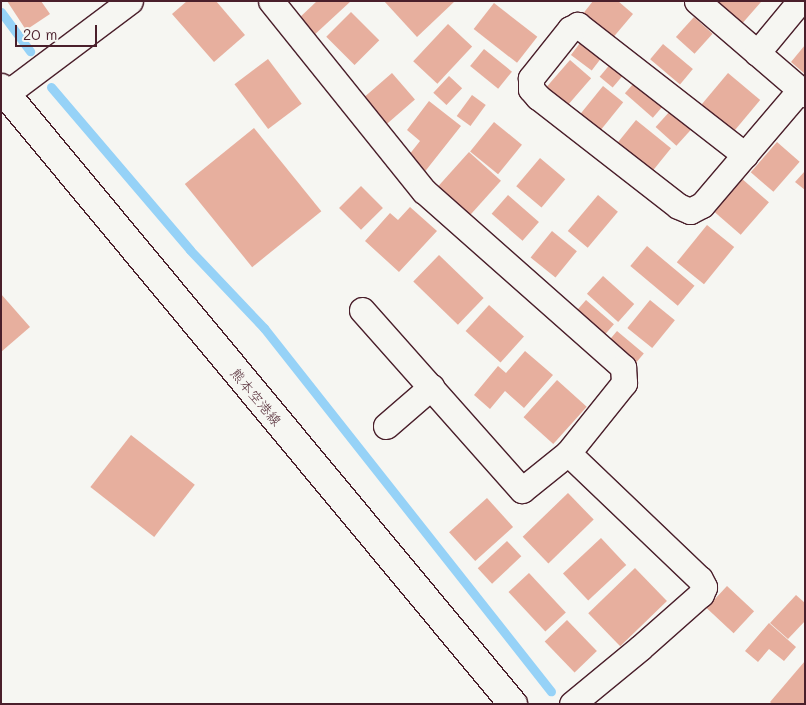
<!DOCTYPE html>
<html>
<head>
<meta charset="utf-8">
<style>
  body { margin:0 }
  #map { position:relative; width:806px; height:705px; overflow:hidden; background:#f6f6f2; font-family:Mali,"Klee One",sans-serif }
  div>[style] { position:absolute }
  .stream>* { height:9px; margin:-4.5px; padding:0 4.5px; transform-origin:4.5px; border-radius:4.5px; background:#96d2f7 }
  .building>* { inset:0; background:#e7af9e; transform-origin:0 0 }
  .roads { filter:drop-shadow(1px 0 #4a1f2b) drop-shadow(-1px 0 #4a1f2b) drop-shadow(0 1px #4a1f2b) drop-shadow(0 -1px #4a1f2b) }
  .minor>* { height:25px; margin:-12.5px; padding:0 12.5px; transform-origin:12.5px; border-radius:12.5px; background:#f6f6f2 }
  .secondary>* { height:28px; margin:-14px; padding:0 14px; transform-origin:14px; border-radius:14px; background:#f6f6f2 }
  span { translate:-50% -50%; white-space:nowrap; text-align:center; line-height:1.15; -webkit-text-stroke:4px #f6f6f2; paint-order:stroke }
  .street-label { font-size:14px; color:#4a1f2b }
  .frame { position:absolute; inset:0; border:2px solid #4a1f2b; pointer-events:none }
  .scale { position:absolute; left:15px; top:25px; width:82px; height:22px; box-sizing:border-box; border:2px solid #4a1f2b; border-top:0; padding-left:6px; font-size:15px; line-height:18px; white-space:nowrap; color:#4a1f2b; -webkit-text-stroke:4px #f6f6f2; paint-order:stroke }
</style>
</head>
<body>
<div id="map">
  <div class="stream">
    <div style="left:1px;top:12px;width:49px;rotate:53.4deg"></div>
    <div style="left:51px;top:87px;width:214px;rotate:49.5deg"></div>
    <div style="left:190px;top:250px;width:108px;rotate:46.5deg"></div>
    <div style="left:264px;top:328px;width:463px;rotate:51.7deg"></div>
  </div>
  <div class="building">
    <div style="clip-path:polygon(7px 1px,41px 1px,50px 14px,26px 30px)"></div>
    <div style="clip-path:polygon(187px 1px,216px 1px,245px 35px,214px 62px,172px 14px)"></div>
    <div style="clip-path:polygon(317px 1px,351px 1px,312px 37px,297px 20px)"></div>
    <div style="clip-path:polygon(384px 1px,455px 1px,417px 37px)"></div>
    <div style="clip-path:polygon(593px 1px,618px 1px,633px 14px,611px 40px,582px 15px)"></div>
    <div style="clip-path:polygon(712px 1px,759px 1px,761px 2px,740px 26px)"></div>
    <div style="left:494px;top:3px;width:55px;height:33px;rotate:38deg"></div>
    <div style="left:351px;top:12px;width:40px;height:35px;rotate:45deg"></div>
    <div style="left:694px;top:17px;width:25px;height:27px;rotate:42deg"></div>
    <div style="left:448px;top:24px;width:33px;height:51px;rotate:43deg"></div>
    <div style="left:586px;top:35px;width:26px;height:25px;rotate:37deg"></div>
    <div style="left:663px;top:44px;width:39px;height:20px;rotate:40deg"></div>
    <div style="clip-path:polygon(805px 45px,805px 74px,791px 62px)"></div>
    <div style="left:484px;top:49px;width:36px;height:22px;rotate:39deg"></div>
    <div style="left:617px;top:56px;width:17px;height:27px;rotate:40deg"></div>
    <div style="left:268px;top:59px;width:56px;height:42px;rotate:53deg"></div>
    <div style="left:570px;top:60px;width:28px;height:43px;rotate:41deg"></div>
    <div style="left:392px;top:73px;width:35px;height:45px;rotate:49deg"></div>
    <div style="left:728px;top:73px;width:42px;height:45px;rotate:40deg"></div>
    <div style="left:449px;top:76px;width:18px;height:23px;rotate:43deg"></div>
    <div style="left:640px;top:76px;width:37px;height:23px;rotate:41deg"></div>
    <div style="left:603px;top:86px;width:26px;height:44px;rotate:39deg"></div>
    <div style="left:472px;top:95px;width:17px;height:26px;rotate:36deg"></div>
    <div style="clip-path:polygon(429px 101px,461px 126px,423px 174px,405px 160px,420px 141px,407px 130px)"></div>
    <div style="left:671px;top:110px;width:28px;height:23px;rotate:42deg"></div>
    <div style="left:636px;top:120px;width:45px;height:36px;rotate:39deg"></div>
    <div style="left:494px;top:122px;width:36px;height:38px;rotate:39deg"></div>
    <div style="left:254px;top:128px;width:107px;height:89px;rotate:51deg"></div>
    <div style="left:777px;top:142px;width:30px;height:40px;rotate:41deg"></div>
    <div style="left:469px;top:152px;width:43px;height:50px;rotate:42deg"></div>
    <div style="left:540px;top:158px;width:33px;height:37px;rotate:40deg"></div>
    <div style="clip-path:polygon(805px 171px,805px 190px,795px 182px)"></div>
    <div style="left:741px;top:178px;width:37px;height:43px;rotate:41deg"></div>
    <div style="left:361px;top:186px;width:31px;height:31px;rotate:45deg"></div>
    <div style="left:508px;top:195px;width:41px;height:25px;rotate:41deg"></div>
    <div style="left:598px;top:195px;width:26px;height:47px;rotate:40deg"></div>
    <div style="clip-path:polygon(410px 207px,437px 231px,399px 272px,365px 241px,390px 213px,398px 220px)"></div>
    <div style="left:707px;top:225px;width:35px;height:48px;rotate:39deg"></div>
    <div style="left:552px;top:231px;width:32px;height:34px;rotate:39deg"></div>
    <div style="left:647px;top:246px;width:62px;height:26px;rotate:40deg"></div>
    <div style="left:439px;top:255px;width:62px;height:37px;rotate:44deg"></div>
    <div style="left:603px;top:276px;width:42px;height:24px;rotate:42deg"></div>
    <div style="clip-path:polygon(1px 294px,30px 327px,1px 352px)"></div>
    <div style="left:586px;top:300px;width:37px;height:21px;rotate:41deg"></div>
    <div style="left:650px;top:300px;width:32px;height:36px;rotate:39deg"></div>
    <div style="left:489px;top:305px;width:47px;height:35px;rotate:42deg"></div>
    <div style="left:617px;top:331px;width:35px;height:19px;rotate:40deg"></div>
    <div style="clip-path:polygon(525px 351px,553px 375px,524px 408px,505px 391px,490px 409px,474px 395px,498px 366px,506px 373px)"></div>
    <div style="left:557px;top:380px;width:40px;height:50px;rotate:42deg"></div>
    <div style="left:131px;top:435px;width:81px;height:66px;rotate:38deg"></div>
    <div style="left:568px;top:493px;width:37px;height:63px;rotate:46deg"></div>
    <div style="left:487px;top:498px;width:39px;height:51px;rotate:48deg"></div>
    <div style="left:601px;top:538px;width:37px;height:52px;rotate:47deg"></div>
    <div style="left:507px;top:541px;width:21px;height:40px;rotate:47deg"></div>
    <div style="left:635px;top:568px;width:46px;height:65px;rotate:46deg"></div>
    <div style="left:529px;top:573px;width:54px;height:28px;rotate:47deg"></div>
    <div style="left:727px;top:586px;width:37px;height:30px;rotate:43deg"></div>
    <div style="clip-path:polygon(796px 595px,805px 603px,805px 621px,788px 639px,770px 623px)"></div>
    <div style="left:567px;top:620px;width:43px;height:31px;rotate:46deg"></div>
    <div style="clip-path:polygon(769px 623px,796px 647px,784px 661px,769px 649px,758px 662px,745px 651px)"></div>
    <div style="clip-path:polygon(805px 661px,805px 704px,772px 704px,770px 702px)"></div>
  </div>
  <div class="roads">
    <div class="minor">
      <div style="left:271px;top:1px;width:244px;rotate:51.2deg"></div>
      <div style="left:424px;top:191px;width:266px;rotate:41.5deg"></div>
      <div style="left:623px;top:367px;width:16px;rotate:86deg"></div>
      <div style="left:624px;top:383px;width:90px;rotate:128.7deg"></div>
      <div style="left:568px;top:453px;width:182px;rotate:43.7deg"></div>
      <div style="left:700px;top:579px;width:9px;rotate:63deg"></div>
      <div style="left:704px;top:587px;width:8px;rotate:113deg"></div>
      <div style="left:701px;top:594px;width:81px;rotate:138.5deg"></div>
      <div style="left:640px;top:648px;width:88px;rotate:140.5deg"></div>
      <div style="left:697px;top:1px;width:143px;rotate:40.7deg"></div>
      <div style="left:757px;top:53px;width:67px;rotate:-50.4deg"></div>
      <div style="left:6px;top:94px;width:155px;rotate:-36.9deg"></div>
      <div style="left:745px;top:155px;width:212px;rotate:-142.1deg"></div>
      <div style="left:578px;top:25px;width:9px;rotate:153deg"></div>
      <div style="left:570px;top:29px;width:63px;rotate:128.5deg"></div>
      <div style="left:531px;top:78px;width:11px;rotate:90deg"></div>
      <div style="left:531px;top:89px;width:11px;rotate:49deg"></div>
      <div style="left:538px;top:97px;width:177px;rotate:37.9deg"></div>
      <div style="left:678px;top:206px;width:13px;rotate:23deg"></div>
      <div style="left:690px;top:211px;width:13px;rotate:-27deg"></div>
      <div style="left:702px;top:205px;width:151px;rotate:-49.6deg"></div>
      <div style="left:362px;top:310px;width:241px;rotate:48.4deg"></div>
      <div style="left:522px;top:490px;width:59px;rotate:-38.8deg"></div>
      <div style="left:386px;top:426px;width:60px;rotate:-40.9deg"></div>
    </div>
    <div class="secondary">
      <div style="left:1px;top:88px;width:801px;rotate:50.27deg"></div>
    </div>
  </div>
  <div class="street-label">
    <span style="left:256px;top:397px;rotate:50deg">熊本空港線</span>
  </div>
  <div class="frame"></div>
  <div class="scale">20 m</div>
</div>
</body>
</html>
